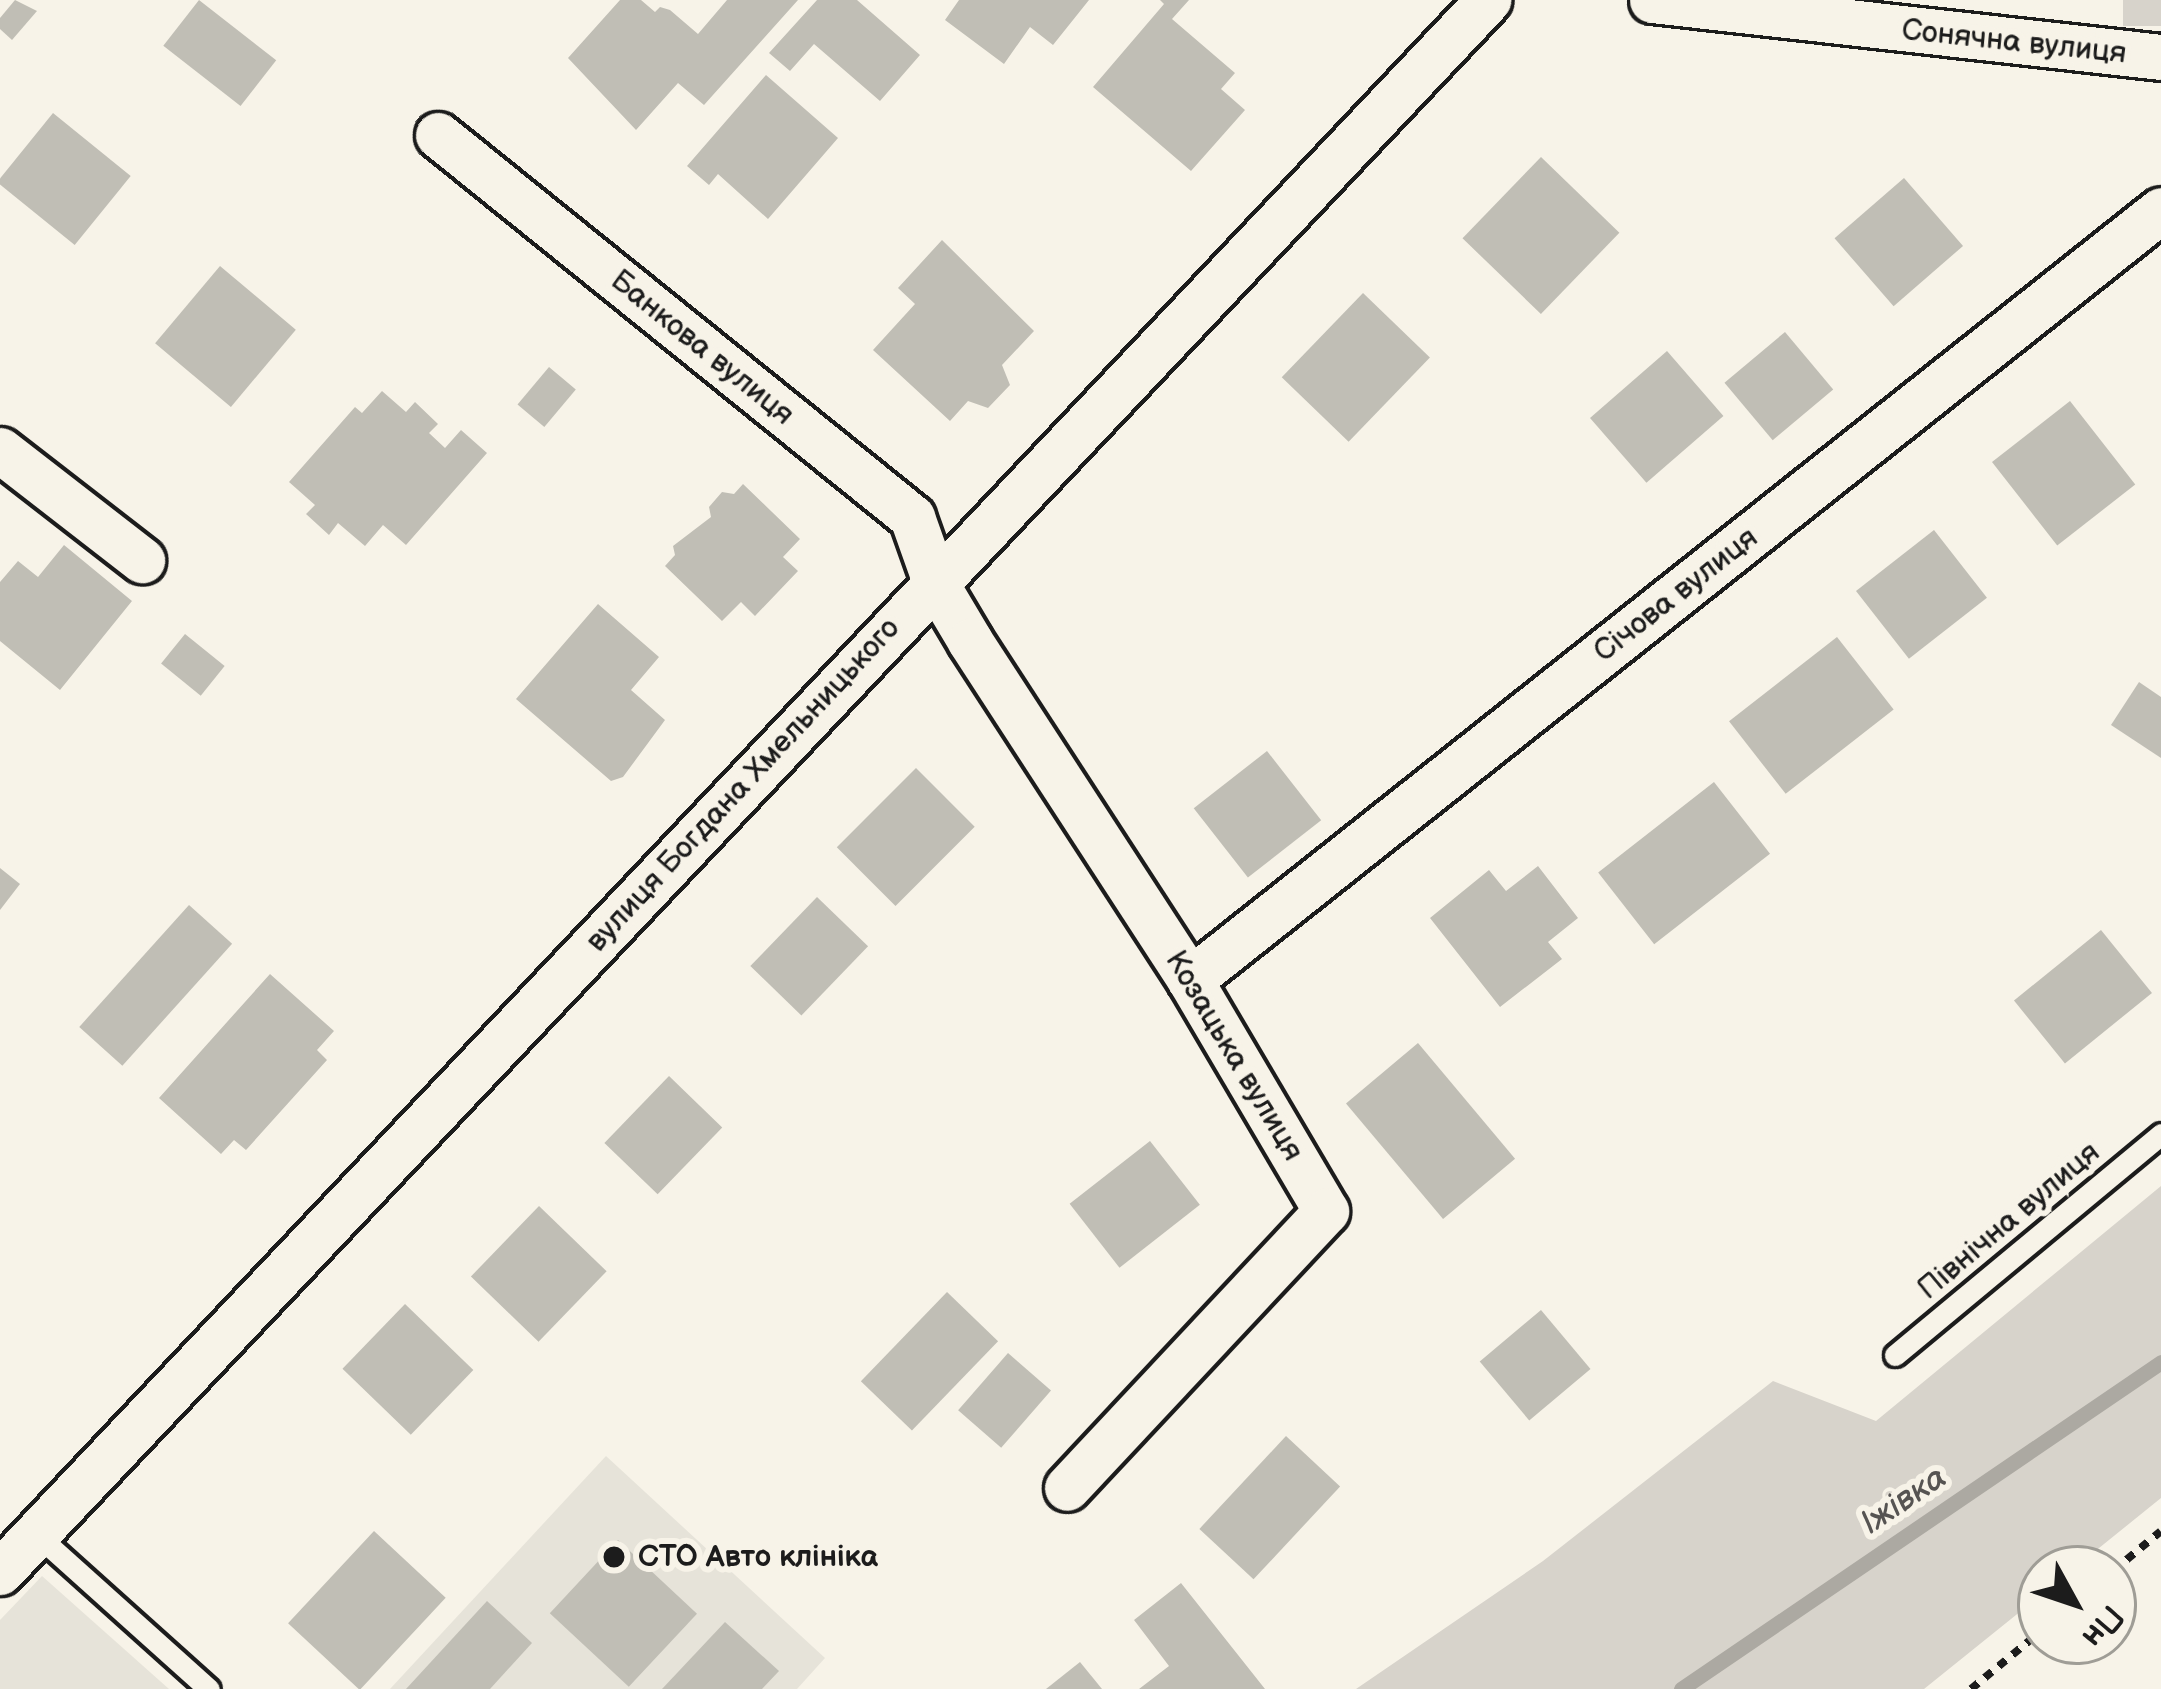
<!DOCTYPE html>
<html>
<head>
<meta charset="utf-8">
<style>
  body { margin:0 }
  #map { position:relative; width:2161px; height:1689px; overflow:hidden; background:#f7f3e8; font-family:"Balsamiq Sans",sans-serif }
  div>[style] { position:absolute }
  .built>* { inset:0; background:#e6e3d9 }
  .green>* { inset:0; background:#d7d3cb; transform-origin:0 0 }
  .stream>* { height:15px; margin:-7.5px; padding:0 7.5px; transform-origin:7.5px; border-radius:7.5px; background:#aca9a2 }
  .building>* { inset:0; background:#c0beb5; transform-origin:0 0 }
  .path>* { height:8px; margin-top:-4px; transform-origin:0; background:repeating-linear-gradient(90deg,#1c1c1c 0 9px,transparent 0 18px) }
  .roads { filter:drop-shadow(3px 0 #1c1c1c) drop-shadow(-3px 0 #1c1c1c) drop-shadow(0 3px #1c1c1c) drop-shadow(0 -3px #1c1c1c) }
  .lane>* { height:21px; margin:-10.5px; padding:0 10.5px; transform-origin:10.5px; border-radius:10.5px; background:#f7f3e8 }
  .street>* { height:45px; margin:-22.5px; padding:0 22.5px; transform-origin:22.5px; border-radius:22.5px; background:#f7f3e8 }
  .dots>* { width:33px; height:33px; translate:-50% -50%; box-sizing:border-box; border:6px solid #f7f3e8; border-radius:50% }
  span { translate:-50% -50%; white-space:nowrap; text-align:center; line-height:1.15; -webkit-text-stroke:12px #f7f3e8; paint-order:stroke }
  .street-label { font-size:30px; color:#1c1c1c }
  .poi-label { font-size:30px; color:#1c1c1c; font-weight:700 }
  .left { translate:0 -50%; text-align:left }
  .water-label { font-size:33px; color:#565452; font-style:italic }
  .north { position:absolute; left:2017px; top:1545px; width:120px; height:120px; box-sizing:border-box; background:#f7f3e8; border:3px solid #9f9d96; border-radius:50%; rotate:130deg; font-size:33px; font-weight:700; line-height:48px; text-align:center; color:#1c1c1c }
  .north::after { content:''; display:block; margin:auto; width:42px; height:54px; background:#1c1c1c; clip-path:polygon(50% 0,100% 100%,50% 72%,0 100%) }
</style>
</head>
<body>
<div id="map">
  <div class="built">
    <div style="clip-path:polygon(606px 1456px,825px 1658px,797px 1689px,390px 1689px)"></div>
    <div style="clip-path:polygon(42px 1576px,169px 1689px,0 1689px,0 1620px)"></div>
  </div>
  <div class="green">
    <div style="left:2123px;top:0;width:38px;height:26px"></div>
    <div style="clip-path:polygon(2161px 1186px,2161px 1498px,2073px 1569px,2041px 1569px,2041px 1595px,1924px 1689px,1356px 1689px,1543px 1561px,1773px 1381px,1876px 1421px)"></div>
  </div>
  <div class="stream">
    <div style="left:1681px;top:1689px;width:581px;rotate:-34.26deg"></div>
  </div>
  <div class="building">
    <div style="clip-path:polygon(15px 0,37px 11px,12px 40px,0 29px,0 18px)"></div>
    <div style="left:199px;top:0;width:98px;height:58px;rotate:38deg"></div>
    <div style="clip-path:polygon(620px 0,641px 0,655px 12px,660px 7px,670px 10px,698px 34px,727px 0,798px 0,704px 105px,678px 83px,636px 130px,568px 58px)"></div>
    <div style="clip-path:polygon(817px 0,857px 0,920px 55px,880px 101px,814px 44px,790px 71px,769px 53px)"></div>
    <div style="clip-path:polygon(959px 0,1089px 0,1053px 45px,1030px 27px,1004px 64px,945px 20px)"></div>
    <div style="clip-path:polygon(1160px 0,1189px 0,1172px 19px,1235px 73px,1221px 89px,1245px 110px,1191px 171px,1093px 87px,1164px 4px)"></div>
    <div style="clip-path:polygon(766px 75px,838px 138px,768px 219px,718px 174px,709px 185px,687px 166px)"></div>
    <div style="left:53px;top:113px;width:100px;height:89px;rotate:39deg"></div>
    <div style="left:1541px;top:157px;width:109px;height:113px;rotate:44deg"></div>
    <div style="left:1904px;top:178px;width:90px;height:92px;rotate:49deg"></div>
    <div style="clip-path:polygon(942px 240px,1034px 331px,1002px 365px,1010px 385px,988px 408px,968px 401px,950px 421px,873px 350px,915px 304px,898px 288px)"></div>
    <div style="left:220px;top:266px;width:99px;height:101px;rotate:40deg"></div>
    <div style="left:1363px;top:293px;width:93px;height:117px;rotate:44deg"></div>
    <div style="left:1785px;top:332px;width:75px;height:79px;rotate:50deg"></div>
    <div style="left:1667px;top:351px;width:86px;height:102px;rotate:49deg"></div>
    <div style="left:549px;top:367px;width:35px;height:49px;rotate:40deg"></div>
    <div style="clip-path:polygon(382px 391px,406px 412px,415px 402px,438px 424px,429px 433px,445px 448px,461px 430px,487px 453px,406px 545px,383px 525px,365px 546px,338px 523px,329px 535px,306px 514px,315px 505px,289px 482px,355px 407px,362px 413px)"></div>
    <div style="left:2070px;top:401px;width:106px;height:99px;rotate:52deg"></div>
    <div style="clip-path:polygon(743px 484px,800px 539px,783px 557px,798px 571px,755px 616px,741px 602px,722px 621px,665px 566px,675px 555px,673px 546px,711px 517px,709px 507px,722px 492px,734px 494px)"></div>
    <div style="left:1934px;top:530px;width:86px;height:99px;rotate:52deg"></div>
    <div style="clip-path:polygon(64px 545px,132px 601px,60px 690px,0 641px,0 582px,18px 561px,38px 577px)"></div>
    <div style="clip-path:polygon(598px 604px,659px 657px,631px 690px,665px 720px,623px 777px,611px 781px,516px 699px)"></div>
    <div style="left:185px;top:634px;width:51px;height:38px;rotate:39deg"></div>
    <div style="left:1837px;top:637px;width:92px;height:137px;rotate:52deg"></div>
    <div style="clip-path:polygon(2139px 682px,2161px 697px,2161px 758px,2111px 725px)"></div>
    <div style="left:1267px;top:751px;width:88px;height:93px;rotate:52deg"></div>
    <div style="left:916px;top:768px;width:83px;height:112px;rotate:45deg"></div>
    <div style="left:1714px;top:782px;width:91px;height:147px;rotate:52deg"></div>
    <div style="clip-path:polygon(1538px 866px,1578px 918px,1548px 942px,1562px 959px,1500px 1007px,1430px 918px,1489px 870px,1506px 891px)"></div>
    <div style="clip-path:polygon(0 868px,20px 884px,0 910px)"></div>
    <div style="left:817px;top:897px;width:71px;height:96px;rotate:44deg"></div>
    <div style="left:189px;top:905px;width:58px;height:164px;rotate:42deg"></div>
    <div style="left:2101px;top:930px;width:81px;height:112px;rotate:51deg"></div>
    <div style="clip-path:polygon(270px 974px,334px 1031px,317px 1050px,327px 1060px,246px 1150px,234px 1140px,221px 1154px,159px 1098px)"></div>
    <div style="left:1418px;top:1043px;width:151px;height:94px;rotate:50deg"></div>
    <div style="left:669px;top:1076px;width:74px;height:93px;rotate:44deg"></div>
    <div style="left:1150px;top:1141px;width:81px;height:102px;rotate:52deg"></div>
    <div style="left:539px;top:1206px;width:94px;height:98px;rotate:44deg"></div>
    <div style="left:947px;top:1292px;width:71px;height:124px;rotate:44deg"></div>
    <div style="left:405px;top:1304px;width:95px;height:90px;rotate:44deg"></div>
    <div style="left:1541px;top:1310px;width:77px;height:80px;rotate:50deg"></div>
    <div style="left:1008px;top:1353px;width:57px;height:76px;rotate:41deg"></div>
    <div style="left:1286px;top:1436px;width:74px;height:127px;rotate:43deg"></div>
    <div style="left:374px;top:1531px;width:98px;height:126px;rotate:43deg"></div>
    <div style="left:618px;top:1540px;width:108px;height:100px;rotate:43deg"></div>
    <div style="clip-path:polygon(1181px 1583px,1265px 1689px,1139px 1689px,1169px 1666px,1134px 1620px)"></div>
    <div style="clip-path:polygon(487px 1601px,532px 1643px,490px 1689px,406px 1689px)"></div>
    <div style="clip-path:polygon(725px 1622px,779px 1671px,762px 1689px,662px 1689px)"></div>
    <div style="clip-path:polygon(1080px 1662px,1102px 1689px,1046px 1689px)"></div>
  </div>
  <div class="path">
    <div style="left:2113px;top:1571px;width:62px;rotate:-39.8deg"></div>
    <div style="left:1971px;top:1689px;width:91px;rotate:-39.6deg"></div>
  </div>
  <div class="roads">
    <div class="lane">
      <div style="left:1895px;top:1355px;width:346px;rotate:-39.7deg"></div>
      <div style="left:36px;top:1534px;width:232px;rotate:41.9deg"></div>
    </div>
    <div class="street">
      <div style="left:1652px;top:0;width:512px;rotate:6.39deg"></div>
      <div style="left:438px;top:135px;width:609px;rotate:38.87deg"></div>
      <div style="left:912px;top:517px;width:69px;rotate:70.5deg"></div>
      <div style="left:935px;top:582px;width:69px;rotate:59.3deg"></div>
      <div style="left:970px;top:641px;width:404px;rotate:57deg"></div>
      <div style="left:1190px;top:980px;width:268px;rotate:59.5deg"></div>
      <div style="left:1326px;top:1211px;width:379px;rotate:133.1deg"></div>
      <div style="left:0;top:450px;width:180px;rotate:37.8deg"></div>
      <div style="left:1190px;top:980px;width:1239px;rotate:-38.41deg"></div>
      <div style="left:0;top:1572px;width:2165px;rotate:-46.57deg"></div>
    </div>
  </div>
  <div class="dots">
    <div style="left:614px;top:1557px;background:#1c1c1c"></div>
  </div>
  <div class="street-label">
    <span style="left:2014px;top:42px;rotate:6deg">Сонячна вулиця</span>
    <span style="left:702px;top:348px;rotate:39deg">Банкова вулиця</span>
    <span style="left:1676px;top:595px;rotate:-38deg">Січова вулиця</span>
    <span style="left:743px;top:785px;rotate:-47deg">вулиця Богдана Хмельницького</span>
    <span style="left:1234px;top:1056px;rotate:59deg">Козацька вулиця</span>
    <span style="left:2009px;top:1221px;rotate:-40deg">Північна вулиця</span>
  </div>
  <div class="poi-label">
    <span class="left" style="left:638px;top:1557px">СТО Авто клініка</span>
  </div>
  <div class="water-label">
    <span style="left:1904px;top:1501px;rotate:-34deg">Іжівка</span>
  </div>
  <div class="north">Пн</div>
</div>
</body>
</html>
